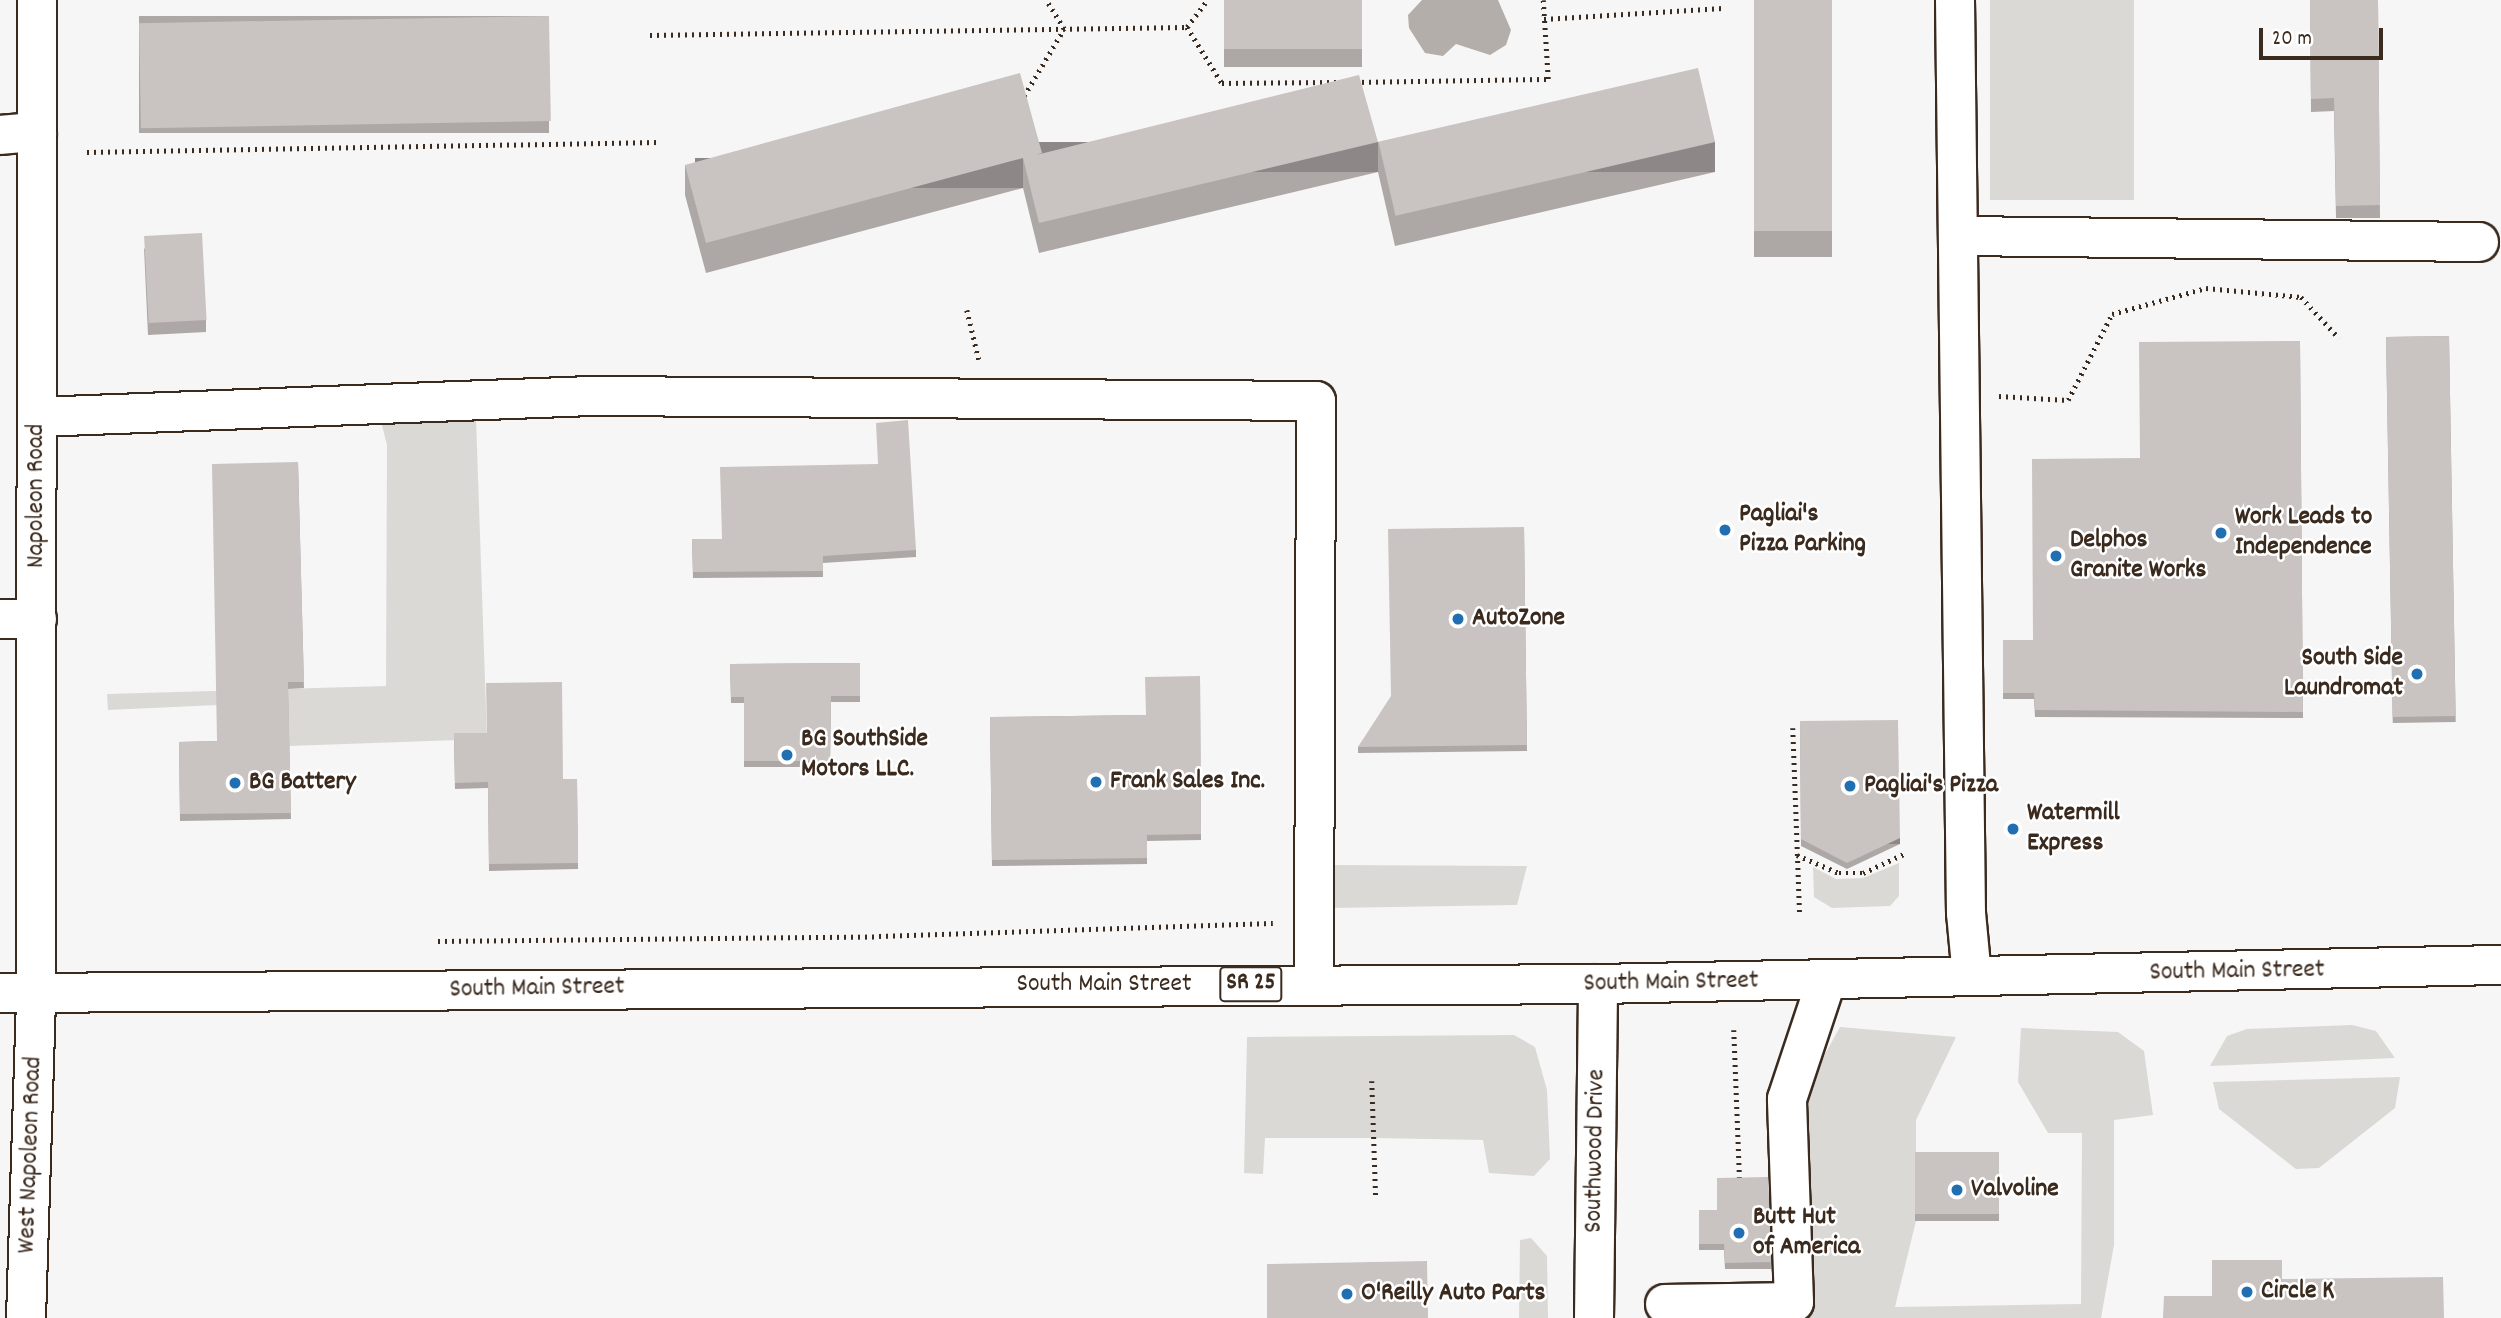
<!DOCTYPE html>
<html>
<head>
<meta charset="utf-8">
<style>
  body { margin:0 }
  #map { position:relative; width:2501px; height:1318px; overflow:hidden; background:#f7f6f6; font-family:Dekko,sans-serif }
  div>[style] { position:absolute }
  .green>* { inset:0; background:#dbd9d6; transform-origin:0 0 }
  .water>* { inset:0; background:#b4aeaa }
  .path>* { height:4.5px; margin-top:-2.25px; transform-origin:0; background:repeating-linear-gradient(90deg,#3b2a1e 0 2px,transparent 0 7px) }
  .roads { filter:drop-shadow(2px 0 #3b2a1e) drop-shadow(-2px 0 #3b2a1e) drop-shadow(0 2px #3b2a1e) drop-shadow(0 -2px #3b2a1e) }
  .minor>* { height:38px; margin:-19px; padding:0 19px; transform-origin:19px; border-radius:19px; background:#fff }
  .major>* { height:38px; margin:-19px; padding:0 19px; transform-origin:19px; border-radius:19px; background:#fff }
  .wall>* { inset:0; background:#ada8a6; transform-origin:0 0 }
  .shaded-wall>* { inset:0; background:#8d8887; transform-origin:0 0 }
  .building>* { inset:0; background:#c9c3c1; transform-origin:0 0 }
  .dots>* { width:19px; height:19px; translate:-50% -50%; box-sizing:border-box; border:4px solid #fff; border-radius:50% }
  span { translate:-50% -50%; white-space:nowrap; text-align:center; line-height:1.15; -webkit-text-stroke:5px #fff; paint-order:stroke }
  .shield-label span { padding:2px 5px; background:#fff; border:2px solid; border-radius:5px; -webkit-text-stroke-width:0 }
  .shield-label { font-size:24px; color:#3b2a1e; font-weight:700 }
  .street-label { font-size:26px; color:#3b2a1e }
  .poi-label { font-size:26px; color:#3b2a1e; font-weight:700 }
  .left { translate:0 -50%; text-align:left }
  .right { translate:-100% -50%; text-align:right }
  .scale { position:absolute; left:2259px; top:28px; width:124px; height:32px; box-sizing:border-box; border:4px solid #3b2a1e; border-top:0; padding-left:9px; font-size:21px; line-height:24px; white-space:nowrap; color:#3b2a1e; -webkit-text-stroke:5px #fff; paint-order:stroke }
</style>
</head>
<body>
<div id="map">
  <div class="green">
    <div style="left:1990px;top:0;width:144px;height:200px"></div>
    <div style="clip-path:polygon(476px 418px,487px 739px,289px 746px,286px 702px,108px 710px,107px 694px,386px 686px,387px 445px,381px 421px)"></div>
    <div style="clip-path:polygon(1899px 863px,1899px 896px,1890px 906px,1832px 908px,1814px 897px,1813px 867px,1836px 879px,1863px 878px)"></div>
    <div style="clip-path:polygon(1331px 865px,1527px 866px,1517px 905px,1332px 908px)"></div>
    <div style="clip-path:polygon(2352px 1025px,2376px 1031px,2395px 1058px,2210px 1066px,2227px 1036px,2247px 1029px)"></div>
    <div style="clip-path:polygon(1840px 1027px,1956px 1037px,1916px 1120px,1916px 1221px,1895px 1307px,2081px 1304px,2082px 1133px,2048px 1133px,2018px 1082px,2021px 1028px,2118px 1032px,2144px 1051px,2153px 1115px,2114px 1120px,2114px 1245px,2101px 1318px,1808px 1318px,1804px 1092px)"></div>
    <div style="clip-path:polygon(1514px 1035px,1535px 1047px,1547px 1090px,1550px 1159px,1534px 1176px,1489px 1173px,1483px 1140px,1374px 1138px,1265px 1138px,1263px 1174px,1244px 1173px,1247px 1037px)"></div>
    <div style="clip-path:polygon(2400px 1077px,2395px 1108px,2319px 1168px,2296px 1169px,2219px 1109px,2213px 1082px)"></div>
    <div style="clip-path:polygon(1531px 1238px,1547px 1256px,1548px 1318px,1519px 1318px,1520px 1240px)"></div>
  </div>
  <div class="water">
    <div style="clip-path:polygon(1422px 0,1498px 0,1511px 30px,1506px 45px,1490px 55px,1456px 44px,1443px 56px,1425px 53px,1409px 28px,1408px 15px)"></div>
  </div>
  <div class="path">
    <div style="left:1544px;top:19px;width:179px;rotate:-3.5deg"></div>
    <div style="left:1187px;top:27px;width:66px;rotate:58deg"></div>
    <div style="left:1222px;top:83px;width:114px;rotate:-0.5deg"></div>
    <div style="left:1187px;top:27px;width:34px;rotate:-53deg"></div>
    <div style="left:650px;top:35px;width:537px;rotate:-0.85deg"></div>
    <div style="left:1355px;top:82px;width:193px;rotate:-0.9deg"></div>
    <div style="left:1548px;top:79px;width:79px;rotate:-93.6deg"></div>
    <div style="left:1024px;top:96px;width:78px;rotate:-59.2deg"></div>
    <div style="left:1064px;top:29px;width:34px;rotate:-122deg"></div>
    <div style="left:87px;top:152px;width:571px;rotate:-1deg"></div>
    <div style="left:967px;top:310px;width:51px;rotate:76.5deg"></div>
    <div style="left:1999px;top:396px;width:69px;rotate:3.3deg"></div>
    <div style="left:2068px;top:400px;width:97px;rotate:-62.9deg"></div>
    <div style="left:2112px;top:314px;width:98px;rotate:-15.5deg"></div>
    <div style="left:2206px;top:288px;width:95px;rotate:5.4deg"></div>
    <div style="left:2301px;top:297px;width:56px;rotate:47.2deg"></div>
    <div style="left:1793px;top:728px;width:188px;rotate:87.9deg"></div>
    <div style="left:1797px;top:855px;width:46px;rotate:23.2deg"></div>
    <div style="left:1839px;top:873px;width:24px"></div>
    <div style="left:1863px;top:873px;width:45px;rotate:-24.9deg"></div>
    <div style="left:438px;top:941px;width:441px;rotate:-0.6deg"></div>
    <div style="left:879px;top:936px;width:394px;rotate:-1.9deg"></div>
    <div style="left:1734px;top:1030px;width:153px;rotate:87.8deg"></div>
    <div style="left:1372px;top:1081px;width:118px;rotate:88.1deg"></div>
  </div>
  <div class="roads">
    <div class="minor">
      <div style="left:1955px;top:0;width:913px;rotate:89.31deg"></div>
      <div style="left:1966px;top:913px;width:63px;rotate:84.6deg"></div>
      <div style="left:0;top:135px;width:37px;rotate:-5deg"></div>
      <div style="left:1958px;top:236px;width:521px;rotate:0.66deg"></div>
      <div style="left:37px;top:417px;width:553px;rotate:-2.17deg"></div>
      <div style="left:590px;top:396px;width:726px;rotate:0.39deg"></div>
      <div style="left:1316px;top:401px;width:583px;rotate:90.2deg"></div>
      <div style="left:0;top:619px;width:37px"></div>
      <div style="left:1665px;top:1304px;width:129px;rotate:-0.9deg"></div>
      <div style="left:1794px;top:1302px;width:203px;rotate:-92deg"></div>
      <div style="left:1787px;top:1099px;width:126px;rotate:-71.6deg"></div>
      <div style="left:26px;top:1318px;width:325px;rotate:-88.2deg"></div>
      <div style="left:1594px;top:1318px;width:334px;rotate:-89.3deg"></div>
    </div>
    <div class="major">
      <div style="left:0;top:993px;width:1598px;rotate:-0.32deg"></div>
      <div style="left:1598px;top:984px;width:903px;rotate:-1.21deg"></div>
      <div style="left:36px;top:993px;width:993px;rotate:-89.94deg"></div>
    </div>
  </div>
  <div class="wall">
    <div style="left:1224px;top:0;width:138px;height:67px"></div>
    <div style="left:1754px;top:0;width:78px;height:257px"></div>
    <div style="clip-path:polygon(2310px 0,2378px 0,2380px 218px,2336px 218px,2334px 111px,2311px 112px)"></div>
    <div style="left:549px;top:16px;width:117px;height:410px;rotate:90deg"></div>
    <div style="clip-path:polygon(1378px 142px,1715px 172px,1395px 246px,1378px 172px,1039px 253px,1023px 188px,706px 273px,685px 195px,685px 165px)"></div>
    <div style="clip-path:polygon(144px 248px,206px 320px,206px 332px,148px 335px)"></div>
    <div style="left:2449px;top:336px;width:386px;height:63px;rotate:89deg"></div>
    <div style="clip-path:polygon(2300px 341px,2303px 718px,2035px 717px,2034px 699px,2003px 699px,2003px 640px,2033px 640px,2140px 458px)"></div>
    <div style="clip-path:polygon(298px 462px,304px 688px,288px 689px,291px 819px,180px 821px,179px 742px,217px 741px)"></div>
    <div style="clip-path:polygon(1524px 527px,1527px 751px,1358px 753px,1358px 747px)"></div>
    <div style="clip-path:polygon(692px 539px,916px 550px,916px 557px,823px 563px,823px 577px,693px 578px)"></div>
    <div style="clip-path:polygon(860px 663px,860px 702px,831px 702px,830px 767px,744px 767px,744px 703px,731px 703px,730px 664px)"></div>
    <div style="clip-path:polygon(1200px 676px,1201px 840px,1147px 841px,1147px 864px,992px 866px,990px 717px,1146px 715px)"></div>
    <div style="clip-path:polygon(1800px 721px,1900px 844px,1847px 869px,1801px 846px)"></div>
    <div style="clip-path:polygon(454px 739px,563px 779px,577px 779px,578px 869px,489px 871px,488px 788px,455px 789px)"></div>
    <div style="left:1999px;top:1152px;width:69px;height:84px;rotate:90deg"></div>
    <div style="clip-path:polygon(1768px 1177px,1771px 1269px,1725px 1269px,1724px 1250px,1699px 1250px,1699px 1210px,1717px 1210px)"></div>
  </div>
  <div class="shaded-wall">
    <div style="left:1378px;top:142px;width:30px;height:349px;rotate:90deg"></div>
    <div style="left:1715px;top:142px;width:30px;height:328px;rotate:90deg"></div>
    <div style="left:1023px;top:158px;width:30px;height:328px;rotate:90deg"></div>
    <div style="left:1900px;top:838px;width:6px;height:59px;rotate:90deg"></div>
  </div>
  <div class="building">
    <div style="left:1224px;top:0;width:138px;height:49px"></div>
    <div style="left:1754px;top:0;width:78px;height:231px"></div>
    <div style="clip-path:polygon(2310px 0,2378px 0,2380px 205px,2336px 206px,2334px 98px,2311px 99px)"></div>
    <div style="left:549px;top:16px;width:105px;height:410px;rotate:89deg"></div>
    <div style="left:1698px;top:68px;width:76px;height:328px;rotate:77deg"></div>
    <div style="clip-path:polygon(1020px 73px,1042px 153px,1036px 155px,1359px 75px,1378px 142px,1039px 223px,1023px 158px,706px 243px,685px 165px)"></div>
    <div style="left:202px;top:233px;width:87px;height:58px;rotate:87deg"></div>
    <div style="left:2449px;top:336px;width:380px;height:63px;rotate:89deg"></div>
    <div style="clip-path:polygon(2300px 341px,2303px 712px,2035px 710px,2034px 693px,2003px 693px,2003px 640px,2033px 640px,2032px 459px,2140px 458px,2139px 342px)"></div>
    <div style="clip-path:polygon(908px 420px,916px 550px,823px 556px,823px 571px,693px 572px,692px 539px,722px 539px,720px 467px,878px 464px,876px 423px)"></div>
    <div style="clip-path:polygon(298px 462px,304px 682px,288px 682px,291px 813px,180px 814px,179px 742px,217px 741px,212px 464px)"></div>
    <div style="clip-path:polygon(1524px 527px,1527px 745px,1358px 747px,1391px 696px,1388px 529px)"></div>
    <div style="clip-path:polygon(860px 663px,860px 696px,831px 696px,830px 761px,744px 761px,744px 697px,731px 697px,730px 664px)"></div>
    <div style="clip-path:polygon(1200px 676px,1201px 834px,1147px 835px,1147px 858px,992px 860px,990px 717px,1146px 715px,1145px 677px)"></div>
    <div style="clip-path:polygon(562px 682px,563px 779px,577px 779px,578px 863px,489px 864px,488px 782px,455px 783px,454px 733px,487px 733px,486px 683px)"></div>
    <div style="clip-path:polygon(1898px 720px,1900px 838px,1847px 863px,1801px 839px,1800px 721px)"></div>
    <div style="left:1999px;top:1152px;width:62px;height:84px;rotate:90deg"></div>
    <div style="clip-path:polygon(1768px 1177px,1771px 1262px,1725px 1263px,1724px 1244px,1699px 1244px,1699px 1210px,1717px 1210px,1717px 1178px)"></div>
    <div style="clip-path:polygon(2212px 1260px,2282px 1260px,2282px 1279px,2443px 1277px,2444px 1318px,2163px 1318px,2164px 1296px,2212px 1296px)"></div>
    <div style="clip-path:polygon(1427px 1261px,1428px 1318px,1244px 1318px,1267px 1318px,1267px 1264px)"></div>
  </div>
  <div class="dots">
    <div style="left:1725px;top:530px;background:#1f6fb2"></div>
    <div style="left:2221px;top:533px;background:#1f6fb2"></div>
    <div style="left:2056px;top:556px;background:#1f6fb2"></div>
    <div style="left:1458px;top:619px;background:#1f6fb2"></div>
    <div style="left:2417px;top:674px;background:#1f6fb2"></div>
    <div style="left:787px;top:755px;background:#1f6fb2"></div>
    <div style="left:1096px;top:782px;background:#1f6fb2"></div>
    <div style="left:235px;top:783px;background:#1f6fb2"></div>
    <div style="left:1850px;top:786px;background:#1f6fb2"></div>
    <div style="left:2013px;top:829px;background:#1f6fb2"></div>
    <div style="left:1957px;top:1190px;background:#1f6fb2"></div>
    <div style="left:1739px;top:1233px;background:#1f6fb2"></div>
    <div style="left:2247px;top:1292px;background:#1f6fb2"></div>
    <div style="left:1347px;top:1294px;background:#1f6fb2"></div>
  </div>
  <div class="shield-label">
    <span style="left:1251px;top:984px">SR 25</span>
  </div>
  <div class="street-label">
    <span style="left:37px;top:496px;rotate:-90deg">Napoleon Road</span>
    <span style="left:2237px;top:972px;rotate:-1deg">South Main Street</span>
    <span style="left:1671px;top:983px;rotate:-1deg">South Main Street</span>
    <span style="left:1104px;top:985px">South Main Street</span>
    <span style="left:537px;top:989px;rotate:-1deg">South Main Street</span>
    <span style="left:1596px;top:1151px;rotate:-89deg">Southwood Drive</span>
    <span style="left:31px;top:1155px;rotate:-88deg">West Napoleon Road</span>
  </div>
  <div class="poi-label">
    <span class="left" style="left:1739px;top:530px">Pagliai's<br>Pizza Parking</span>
    <span class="left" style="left:2235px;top:533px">Work Leads to<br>Independence</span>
    <span class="left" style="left:2070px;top:556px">Delphos<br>Granite Works</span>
    <span class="left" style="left:1472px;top:619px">AutoZone</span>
    <span class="right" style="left:2403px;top:674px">South Side<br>Laundromat</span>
    <span class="left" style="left:801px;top:755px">BG SouthSide<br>Motors LLC.</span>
    <span class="left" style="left:1110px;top:782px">Frank Sales Inc.</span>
    <span class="left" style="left:249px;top:783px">BG Battery</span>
    <span class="left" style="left:1864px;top:786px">Pagliai's Pizza</span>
    <span class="left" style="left:2027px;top:829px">Watermill<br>Express</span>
    <span class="left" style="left:1971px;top:1190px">Valvoline</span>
    <span class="left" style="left:1753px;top:1233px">Butt Hut<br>of America</span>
    <span class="left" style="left:2261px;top:1292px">Circle K</span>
    <span class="left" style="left:1361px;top:1294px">O'Reilly Auto Parts</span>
  </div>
  <div class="scale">20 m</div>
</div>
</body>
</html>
